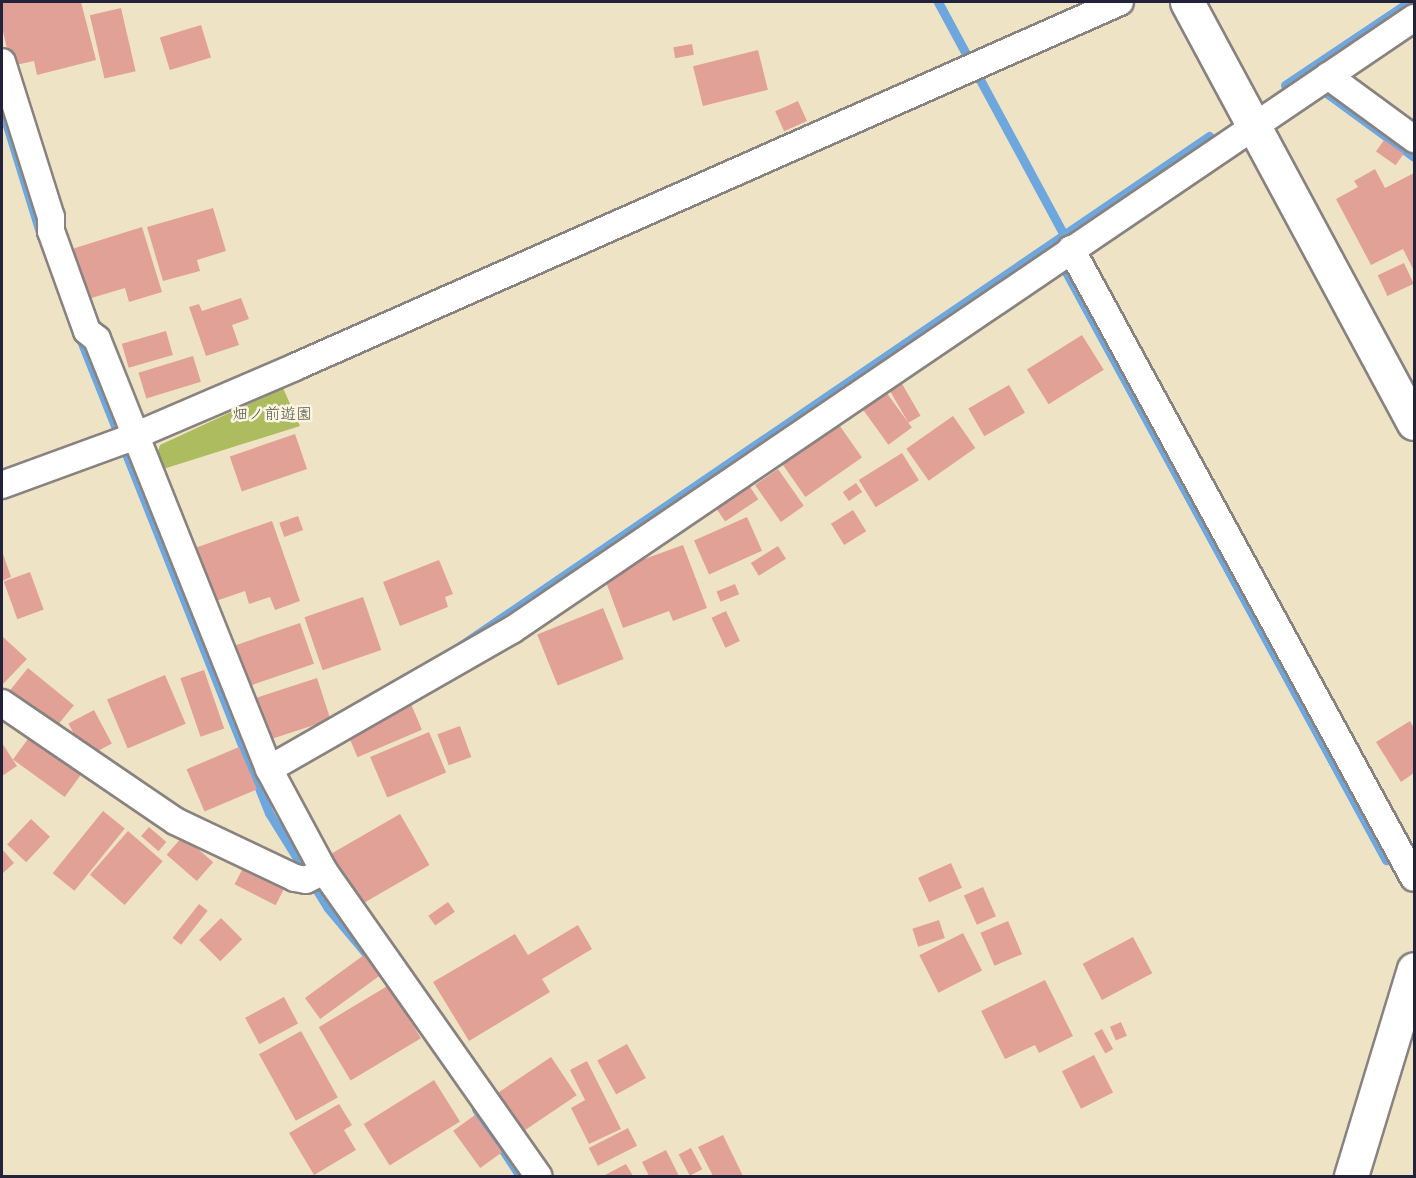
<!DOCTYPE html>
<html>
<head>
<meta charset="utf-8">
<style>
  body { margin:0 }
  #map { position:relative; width:1416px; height:1178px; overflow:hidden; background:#efe3c5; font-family:Pangolin,"Klee One",sans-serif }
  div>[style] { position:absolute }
  .green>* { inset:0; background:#acbc5e }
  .stream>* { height:9px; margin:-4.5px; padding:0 4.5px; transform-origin:4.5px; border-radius:4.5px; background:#6da7dd }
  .building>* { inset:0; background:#e2a197; transform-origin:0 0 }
  .roads { filter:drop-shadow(2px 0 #888280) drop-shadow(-2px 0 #888280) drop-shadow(0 2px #888280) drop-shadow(0 -2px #888280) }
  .minor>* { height:26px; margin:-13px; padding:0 13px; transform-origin:13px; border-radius:13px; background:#fff }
  .tertiary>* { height:33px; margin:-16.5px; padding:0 16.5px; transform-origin:16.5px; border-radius:16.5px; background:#fff }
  span { translate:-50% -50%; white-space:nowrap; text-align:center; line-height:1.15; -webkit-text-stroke:5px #fcf5e5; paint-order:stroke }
  .park-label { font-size:16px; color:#525847 }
  .frame { position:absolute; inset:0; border:3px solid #22223b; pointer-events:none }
</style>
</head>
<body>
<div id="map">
  <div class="green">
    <div style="clip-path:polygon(283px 388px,300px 426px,160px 470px,156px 457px,160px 445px)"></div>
  </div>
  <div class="stream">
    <div style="left:938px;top:2px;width:267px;rotate:61.6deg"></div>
    <div style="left:1285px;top:85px;width:149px;rotate:-33.8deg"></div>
    <div style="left:1317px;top:86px;width:120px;rotate:36.2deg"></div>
    <div style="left:2px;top:109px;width:136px;rotate:72.9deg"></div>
    <div style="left:1065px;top:270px;width:672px;rotate:61.45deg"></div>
    <div style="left:78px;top:333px;width:517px;rotate:68.3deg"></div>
    <div style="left:269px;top:813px;width:112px;rotate:58.2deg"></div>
    <div style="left:328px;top:908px;width:72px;rotate:50.1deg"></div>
    <div style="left:457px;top:648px;width:910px;rotate:-34.25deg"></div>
    <div style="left:476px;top:1109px;width:80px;rotate:56.7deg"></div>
  </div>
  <div class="building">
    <div style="clip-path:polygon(8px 2px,81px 2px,96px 60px,37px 75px,34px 61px,11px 66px,2px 27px,2px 3px)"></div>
    <div style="left:121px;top:8px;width:65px;height:32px;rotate:77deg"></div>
    <div style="left:201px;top:25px;width:34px;height:43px;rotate:73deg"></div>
    <div style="left:692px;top:44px;width:11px;height:19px;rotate:80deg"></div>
    <div style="left:758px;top:50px;width:41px;height:67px;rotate:76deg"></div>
    <div style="left:798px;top:101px;width:22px;height:25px;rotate:66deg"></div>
    <div style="left:1384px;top:140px;width:24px;height:14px;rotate:35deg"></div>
    <div style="clip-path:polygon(1375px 169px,1385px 188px,1414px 173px,1414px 271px,1403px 249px,1371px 265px,1336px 199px,1358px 187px,1354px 181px)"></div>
    <div style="clip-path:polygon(213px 208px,226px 251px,197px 260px,200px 271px,163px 281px,147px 227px)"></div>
    <div style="clip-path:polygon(142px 227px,162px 292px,129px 302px,125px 288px,88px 299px,72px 249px)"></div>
    <div style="left:1404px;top:263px;width:23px;height:29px;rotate:65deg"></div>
    <div style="clip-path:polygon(241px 298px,249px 319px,232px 325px,239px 345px,206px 356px,189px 307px,199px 304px,202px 311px)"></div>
    <div style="left:166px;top:331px;width:25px;height:46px;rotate:74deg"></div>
    <div style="left:1082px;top:335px;width:41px;height:65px;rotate:58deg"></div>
    <div style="left:193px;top:356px;width:27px;height:57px;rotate:73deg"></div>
    <div style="left:901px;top:382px;width:39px;height:14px;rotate:60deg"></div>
    <div style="left:1009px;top:385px;width:32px;height:47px;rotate:60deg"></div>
    <div style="left:886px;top:392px;width:44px;height:29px;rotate:54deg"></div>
    <div style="left:953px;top:416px;width:39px;height:57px;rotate:55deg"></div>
    <div style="left:835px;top:419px;width:47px;height:69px;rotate:55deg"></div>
    <div style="left:295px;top:434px;width:37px;height:69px;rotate:71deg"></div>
    <div style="left:902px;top:453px;width:32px;height:51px;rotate:58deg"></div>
    <div style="left:778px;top:469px;width:45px;height:28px;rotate:55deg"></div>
    <div style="left:746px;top:481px;width:22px;height:40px;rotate:56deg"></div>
    <div style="left:856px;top:483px;width:11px;height:16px;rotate:56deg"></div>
    <div style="left:853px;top:510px;width:25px;height:26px;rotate:58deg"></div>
    <div style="left:298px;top:516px;width:15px;height:20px;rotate:70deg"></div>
    <div style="left:747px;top:517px;width:37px;height:58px;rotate:66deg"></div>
    <div style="clip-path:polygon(272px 521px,300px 601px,275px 610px,270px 597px,249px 604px,245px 591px,213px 602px,195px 548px)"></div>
    <div style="clip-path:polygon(683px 545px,707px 608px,673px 621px,669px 611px,623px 628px,603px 574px)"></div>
    <div style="left:778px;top:546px;width:15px;height:32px;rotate:58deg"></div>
    <div style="clip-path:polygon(2px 551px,11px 577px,2px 581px)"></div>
    <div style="clip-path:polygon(439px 560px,453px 594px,445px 597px,448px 607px,400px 626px,383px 582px)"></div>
    <div style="left:30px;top:572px;width:40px;height:28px;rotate:70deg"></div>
    <div style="left:735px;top:584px;width:11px;height:20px;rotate:68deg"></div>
    <div style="left:363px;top:597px;width:56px;height:62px;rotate:71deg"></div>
    <div style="left:603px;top:608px;width:55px;height:71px;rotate:68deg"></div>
    <div style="left:726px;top:611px;width:33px;height:16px;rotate:65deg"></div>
    <div style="left:300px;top:623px;width:43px;height:75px;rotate:71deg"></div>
    <div style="clip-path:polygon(3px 637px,27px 659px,2px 685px,2px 638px)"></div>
    <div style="left:28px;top:668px;width:59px;height:36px;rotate:39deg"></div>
    <div style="left:204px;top:670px;width:62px;height:25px;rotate:71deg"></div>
    <div style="left:165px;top:675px;width:53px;height:63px;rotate:67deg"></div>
    <div style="left:317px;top:678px;width:44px;height:68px;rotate:72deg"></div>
    <div style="left:411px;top:704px;width:28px;height:70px;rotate:67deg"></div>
    <div style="left:94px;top:710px;width:38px;height:29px;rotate:62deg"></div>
    <div style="clip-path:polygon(1410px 721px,1414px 728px,1414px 773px,1401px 782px,1376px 742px)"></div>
    <div style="left:460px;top:726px;width:33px;height:24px;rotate:70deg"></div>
    <div style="left:429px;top:732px;width:44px;height:64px;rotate:67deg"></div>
    <div style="left:30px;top:736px;width:64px;height:29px;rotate:36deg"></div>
    <div style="clip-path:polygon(2px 743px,17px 766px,2px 776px)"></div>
    <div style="left:239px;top:747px;width:46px;height:57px;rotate:67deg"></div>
    <div style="left:103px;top:811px;width:28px;height:80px;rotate:39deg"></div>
    <div style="left:400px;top:814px;width:59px;height:82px;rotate:60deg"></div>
    <div style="left:31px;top:819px;width:26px;height:35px;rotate:43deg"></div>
    <div style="left:149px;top:827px;width:23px;height:12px;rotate:41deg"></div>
    <div style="left:128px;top:831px;width:46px;height:58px;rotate:41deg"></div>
    <div style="left:183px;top:836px;width:40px;height:25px;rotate:41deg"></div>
    <div style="clip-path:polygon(2px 849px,14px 863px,2px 874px)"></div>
    <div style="left:246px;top:862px;width:46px;height:25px;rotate:27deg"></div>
    <div style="left:951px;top:863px;width:27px;height:36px;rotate:66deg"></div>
    <div style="left:983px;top:887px;width:32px;height:21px;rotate:66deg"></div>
    <div style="left:448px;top:902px;width:12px;height:24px;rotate:55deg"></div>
    <div style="left:199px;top:904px;width:11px;height:43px;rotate:38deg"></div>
    <div style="left:221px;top:918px;width:30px;height:31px;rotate:45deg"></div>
    <div style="left:939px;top:920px;width:19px;height:28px;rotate:72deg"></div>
    <div style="left:1008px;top:921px;width:36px;height:30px;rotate:67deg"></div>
    <div style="clip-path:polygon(578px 925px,592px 949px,542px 979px,550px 992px,469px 1041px,433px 982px,515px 934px,528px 955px)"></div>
    <div style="left:963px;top:933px;width:42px;height:49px;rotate:63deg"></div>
    <div style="left:1133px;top:937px;width:41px;height:57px;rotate:62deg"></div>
    <div style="left:364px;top:955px;width:26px;height:73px;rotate:54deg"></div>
    <div style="clip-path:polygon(1045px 980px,1073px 1036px,1039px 1053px,1035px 1045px,1005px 1059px,981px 1011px)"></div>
    <div style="left:389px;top:985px;width:62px;height:82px;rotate:59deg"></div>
    <div style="left:284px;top:997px;width:30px;height:44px;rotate:62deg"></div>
    <div style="left:1121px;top:1022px;width:15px;height:12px;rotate:67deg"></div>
    <div style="left:1102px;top:1029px;width:23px;height:9px;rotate:61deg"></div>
    <div style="left:301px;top:1031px;width:76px;height:48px;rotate:61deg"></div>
    <div style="left:627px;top:1044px;width:39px;height:34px;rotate:61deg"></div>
    <div style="left:1094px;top:1055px;width:42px;height:36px;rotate:63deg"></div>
    <div style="left:551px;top:1057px;width:46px;height:72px;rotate:56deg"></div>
    <div style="clip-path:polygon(587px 1061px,621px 1129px,589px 1144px,571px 1108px,585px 1100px,570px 1070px)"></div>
    <div style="left:434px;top:1080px;width:49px;height:83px;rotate:58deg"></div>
    <div style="clip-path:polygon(339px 1104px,352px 1125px,344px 1130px,356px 1150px,314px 1175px,289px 1133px)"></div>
    <div style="left:475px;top:1115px;width:46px;height:27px;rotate:54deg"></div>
    <div style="left:628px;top:1128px;width:20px;height:44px;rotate:63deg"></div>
    <div style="clip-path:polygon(723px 1135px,743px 1176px,713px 1176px,698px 1147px)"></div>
    <div style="left:691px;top:1148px;width:24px;height:14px;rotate:62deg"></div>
    <div style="clip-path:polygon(666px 1150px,679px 1176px,649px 1176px,642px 1162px)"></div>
    <div style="clip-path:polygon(626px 1164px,633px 1176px,603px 1176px)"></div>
  </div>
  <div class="roads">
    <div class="minor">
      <div style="left:2px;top:62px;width:163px;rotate:72.5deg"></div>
      <div style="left:51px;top:217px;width:14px;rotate:90deg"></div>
      <div style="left:51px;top:231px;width:106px;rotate:70.2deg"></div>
      <div style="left:87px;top:331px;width:13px;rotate:39deg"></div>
      <div style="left:97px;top:339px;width:463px;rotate:68.2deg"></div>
      <div style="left:269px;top:769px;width:116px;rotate:61.7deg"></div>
      <div style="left:324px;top:871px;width:373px;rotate:54.9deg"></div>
      <div style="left:1328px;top:76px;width:107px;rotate:36.2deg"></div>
      <div style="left:1071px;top:249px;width:716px;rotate:61.4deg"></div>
      <div style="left:2px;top:485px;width:131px;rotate:-20.1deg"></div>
      <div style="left:125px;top:440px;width:185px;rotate:-23.2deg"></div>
      <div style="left:295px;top:367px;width:902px;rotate:-23.87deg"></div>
      <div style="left:2px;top:703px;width:209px;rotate:34.3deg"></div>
      <div style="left:175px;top:821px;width:133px;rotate:25.4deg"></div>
      <div style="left:295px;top:878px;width:11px;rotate:10deg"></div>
      <div style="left:306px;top:880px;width:20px;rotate:-27deg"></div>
      <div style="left:269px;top:769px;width:280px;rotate:-29.8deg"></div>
      <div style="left:512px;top:630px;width:1090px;rotate:-34.16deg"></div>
    </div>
    <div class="tertiary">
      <div style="left:1187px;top:2px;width:478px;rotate:61.7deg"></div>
      <div style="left:1351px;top:1176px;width:216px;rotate:-73.1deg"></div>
    </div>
  </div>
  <div class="park-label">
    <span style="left:272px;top:414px">畑ノ前遊園</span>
  </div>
  <div class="frame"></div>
</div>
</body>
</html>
